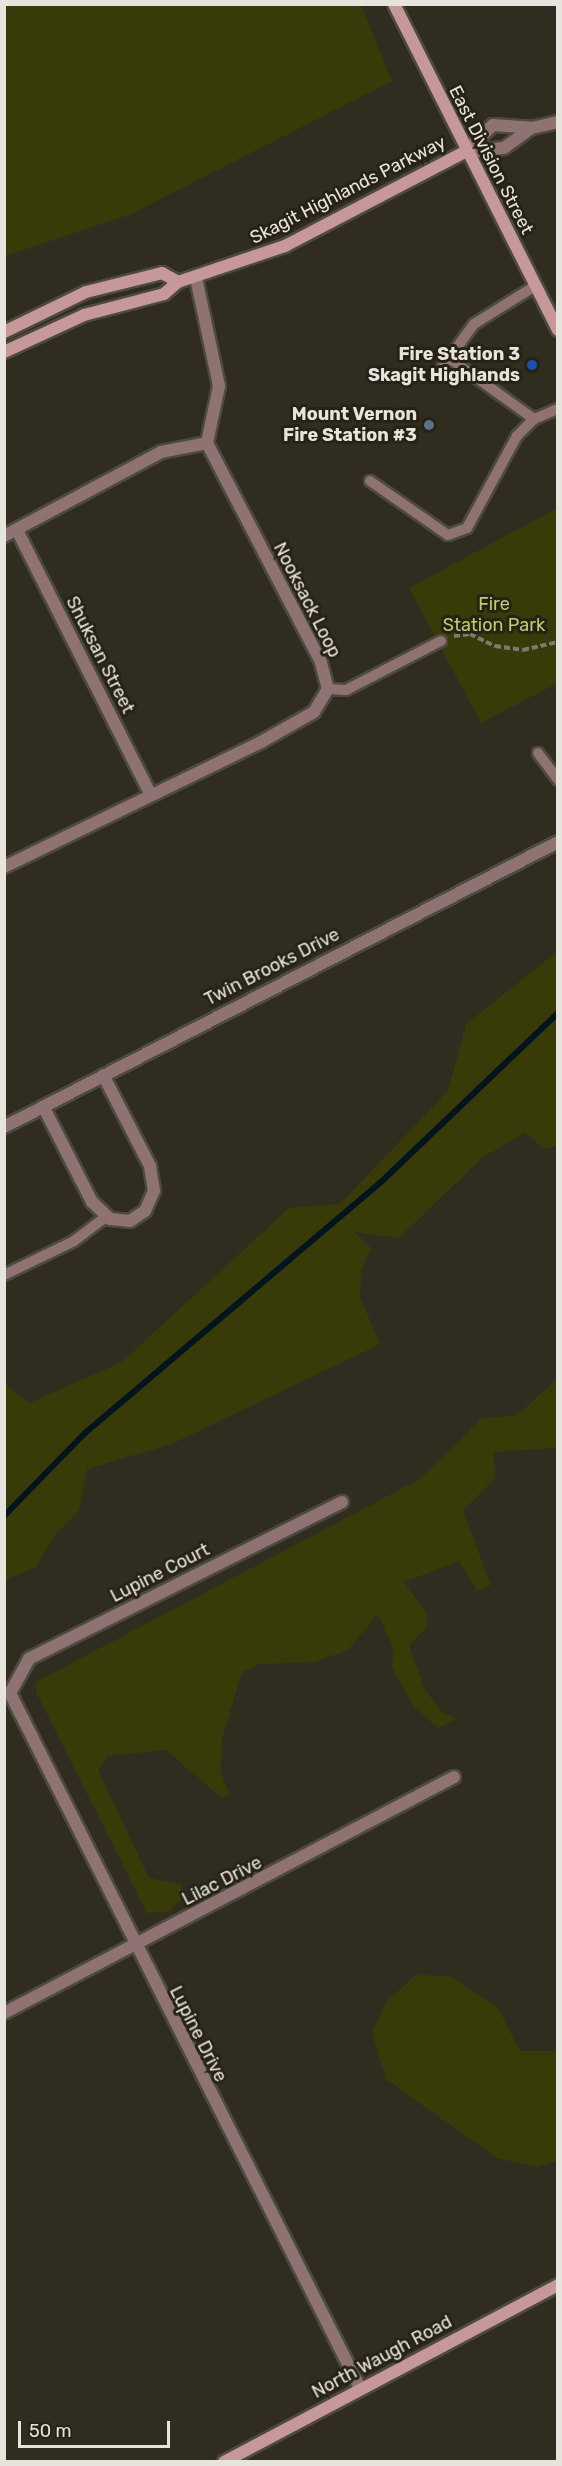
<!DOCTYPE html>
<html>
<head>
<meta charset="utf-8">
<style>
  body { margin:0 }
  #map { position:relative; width:562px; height:2466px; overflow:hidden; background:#302d20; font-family:Rubik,sans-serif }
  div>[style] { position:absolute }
  .green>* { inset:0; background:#383b07 }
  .stream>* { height:6px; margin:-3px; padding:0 3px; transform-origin:3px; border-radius:3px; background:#02151e }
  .path>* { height:4px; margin-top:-2px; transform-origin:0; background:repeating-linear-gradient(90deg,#7c796e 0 6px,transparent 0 9px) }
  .roads { filter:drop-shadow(2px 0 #4d4a3e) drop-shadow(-2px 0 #4d4a3e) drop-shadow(0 2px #4d4a3e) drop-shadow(0 -2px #4d4a3e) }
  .lane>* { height:10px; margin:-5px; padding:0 5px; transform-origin:5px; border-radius:5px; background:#8f7272 }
  .street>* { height:12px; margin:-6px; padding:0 6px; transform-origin:6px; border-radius:6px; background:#8f7272 }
  .secondary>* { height:12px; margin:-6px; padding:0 6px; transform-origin:6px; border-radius:6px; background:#c79899 }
  .dots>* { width:16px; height:16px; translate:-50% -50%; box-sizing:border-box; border:3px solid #262316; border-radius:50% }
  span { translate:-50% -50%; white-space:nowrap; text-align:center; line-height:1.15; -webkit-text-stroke:6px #262316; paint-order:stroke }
  .street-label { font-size:18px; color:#e6e4dc }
  .poi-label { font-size:18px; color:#e6e4dc; font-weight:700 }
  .right { translate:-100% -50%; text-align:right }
  .park-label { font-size:18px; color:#c2ca72 }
  .frame { position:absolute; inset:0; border:6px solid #e6e4dc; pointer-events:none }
  .scale { position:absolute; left:18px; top:2421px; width:152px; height:27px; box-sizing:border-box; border:3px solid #e6e4dc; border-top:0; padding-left:8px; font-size:18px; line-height:21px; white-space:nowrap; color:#e6e4dc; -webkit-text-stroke:4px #262316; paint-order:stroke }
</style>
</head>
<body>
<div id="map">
  <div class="green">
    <div style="clip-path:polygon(4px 5px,361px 5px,392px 81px,131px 214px,5px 256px)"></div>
    <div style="clip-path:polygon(557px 508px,557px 683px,481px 723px,409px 588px)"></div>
    <div style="clip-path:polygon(557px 952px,557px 1145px,546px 1149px,525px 1133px,483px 1157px,399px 1238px,354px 1232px,371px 1248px,361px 1272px,360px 1297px,380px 1344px,172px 1444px,87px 1469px,79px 1511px,54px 1536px,36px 1567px,5px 1580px,5px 1384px,29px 1403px,122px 1362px,289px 1208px,340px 1204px,448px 1091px,466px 1024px)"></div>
    <div style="clip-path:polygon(557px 1379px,557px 1448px,493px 1452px,496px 1477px,463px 1511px,491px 1585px,477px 1590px,459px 1561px,404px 1582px,428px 1616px,426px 1629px,409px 1645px,423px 1686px,440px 1710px,456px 1719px,438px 1728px,413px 1705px,392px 1668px,393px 1648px,378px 1614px,348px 1650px,315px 1662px,259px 1664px,242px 1672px,222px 1739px,221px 1774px,230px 1795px,222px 1798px,166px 1750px,108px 1756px,98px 1770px,149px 1878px,181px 1884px,182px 1898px,170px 1911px,147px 1913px,36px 1692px,36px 1682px,420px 1479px,482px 1418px,516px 1416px)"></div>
    <div style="clip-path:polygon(416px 1975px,451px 1976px,498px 2008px,520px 2051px,557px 2051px,557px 2161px,537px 2167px,497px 2158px,386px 2079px,372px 2032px,387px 2001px)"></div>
  </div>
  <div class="stream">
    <div style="left:4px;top:1516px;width:116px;rotate:-45.7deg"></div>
    <div style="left:85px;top:1433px;width:387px;rotate:-40.3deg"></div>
    <div style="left:380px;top:1183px;width:246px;rotate:-43.7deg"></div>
  </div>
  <div class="path">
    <div style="left:454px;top:636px;width:16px;rotate:-7deg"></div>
    <div style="left:470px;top:634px;width:28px;rotate:26deg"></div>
    <div style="left:495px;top:646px;width:28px;rotate:8deg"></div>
    <div style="left:523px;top:650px;width:36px;rotate:-13deg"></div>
  </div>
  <div class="roads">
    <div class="lane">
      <div style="left:449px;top:358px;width:105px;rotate:35.7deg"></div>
      <div style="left:442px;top:368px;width:54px;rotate:-54deg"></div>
      <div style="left:474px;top:324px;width:72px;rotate:-31.9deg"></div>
      <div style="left:370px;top:481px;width:95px;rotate:34.7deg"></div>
      <div style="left:448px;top:535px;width:20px;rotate:-20deg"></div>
      <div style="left:467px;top:528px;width:105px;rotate:-61.5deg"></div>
      <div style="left:517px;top:436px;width:24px;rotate:-45deg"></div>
      <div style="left:534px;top:419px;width:26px;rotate:-23deg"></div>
      <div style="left:328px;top:689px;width:18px;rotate:3deg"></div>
      <div style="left:346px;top:690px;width:107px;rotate:-27.3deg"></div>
      <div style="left:538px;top:753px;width:34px;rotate:53deg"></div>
      <div style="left:4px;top:1275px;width:78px;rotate:-25.9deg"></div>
      <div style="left:74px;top:1241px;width:41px;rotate:-37.1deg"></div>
    </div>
    <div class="street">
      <div style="left:465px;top:152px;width:39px;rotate:-6deg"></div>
      <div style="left:504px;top:148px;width:34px;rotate:-36deg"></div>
      <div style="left:532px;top:128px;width:27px;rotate:-13deg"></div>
      <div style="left:465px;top:152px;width:39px;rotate:-44deg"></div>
      <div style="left:493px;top:125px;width:39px;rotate:4deg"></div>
      <div style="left:17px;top:530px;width:297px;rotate:63.2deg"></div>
      <div style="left:4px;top:536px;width:178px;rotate:-28.1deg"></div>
      <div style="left:161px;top:452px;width:47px;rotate:-11.1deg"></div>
      <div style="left:4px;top:867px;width:286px;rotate:-25.9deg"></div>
      <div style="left:261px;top:742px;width:61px;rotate:-29.5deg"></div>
      <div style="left:314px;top:712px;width:27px;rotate:-59deg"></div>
      <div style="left:328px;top:689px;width:28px;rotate:-105deg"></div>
      <div style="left:321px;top:662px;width:247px;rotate:-117.5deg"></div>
      <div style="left:207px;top:443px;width:58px;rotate:-78.1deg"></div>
      <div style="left:219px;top:386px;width:110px;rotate:-102deg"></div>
      <div style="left:44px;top:1108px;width:106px;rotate:62.9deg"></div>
      <div style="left:92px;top:1202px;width:25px;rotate:43deg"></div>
      <div style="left:110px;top:1219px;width:20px;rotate:6deg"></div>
      <div style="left:130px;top:1221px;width:18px;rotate:-34deg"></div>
      <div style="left:145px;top:1211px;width:22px;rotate:-66deg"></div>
      <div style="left:154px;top:1191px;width:25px;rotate:-99deg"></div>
      <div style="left:150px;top:1166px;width:102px;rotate:-117.3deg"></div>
      <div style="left:4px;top:1127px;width:623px;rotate:-27.22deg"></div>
      <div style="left:342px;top:1502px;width:350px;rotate:153.4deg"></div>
      <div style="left:29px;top:1659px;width:39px;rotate:119deg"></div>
      <div style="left:10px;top:1693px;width:778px;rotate:63.27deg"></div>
      <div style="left:4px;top:2013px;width:508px;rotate:-27.67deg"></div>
    </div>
    <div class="secondary">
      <div style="left:394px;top:4px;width:365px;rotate:63.3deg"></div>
      <div style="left:4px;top:332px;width:91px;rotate:-26deg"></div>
      <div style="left:86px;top:292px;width:78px;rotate:-14deg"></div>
      <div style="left:162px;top:273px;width:18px;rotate:29deg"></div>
      <div style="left:4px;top:352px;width:88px;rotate:-24.8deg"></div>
      <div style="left:84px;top:315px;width:83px;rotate:-14.7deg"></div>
      <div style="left:164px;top:294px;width:18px;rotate:-41deg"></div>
      <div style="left:178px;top:282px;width:113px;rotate:-18.6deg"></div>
      <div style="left:285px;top:246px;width:203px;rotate:-27.6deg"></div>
      <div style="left:224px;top:2462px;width:378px;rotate:-27.9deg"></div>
    </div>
  </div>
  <div class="dots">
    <div style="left:532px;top:365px;background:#1a4fb4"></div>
    <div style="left:429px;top:425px;background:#5c6f8a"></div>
  </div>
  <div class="street-label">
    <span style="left:491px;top:160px;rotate:63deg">East Division Street</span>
    <span style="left:348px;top:190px;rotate:-27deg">Skagit Highlands Parkway</span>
    <span style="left:307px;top:600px;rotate:63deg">Nooksack Loop</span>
    <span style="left:100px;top:655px;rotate:63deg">Shuksan Street</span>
    <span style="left:272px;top:967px;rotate:-27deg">Twin Brooks Drive</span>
    <span style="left:160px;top:1573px;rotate:-27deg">Lupine Court</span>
    <span style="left:222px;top:1881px;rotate:-27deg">Lilac Drive</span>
    <span style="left:198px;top:2034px;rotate:63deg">Lupine Drive</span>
    <span style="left:382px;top:2357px;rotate:-28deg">North Waugh Road</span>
  </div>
  <div class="poi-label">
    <span class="right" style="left:520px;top:365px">Fire Station 3<br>Skagit Highlands</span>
    <span class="right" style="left:417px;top:425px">Mount Vernon<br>Fire Station #3</span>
  </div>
  <div class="park-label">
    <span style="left:494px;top:615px">Fire<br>Station Park</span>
  </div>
  <div class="frame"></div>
  <div class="scale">50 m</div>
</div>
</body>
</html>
